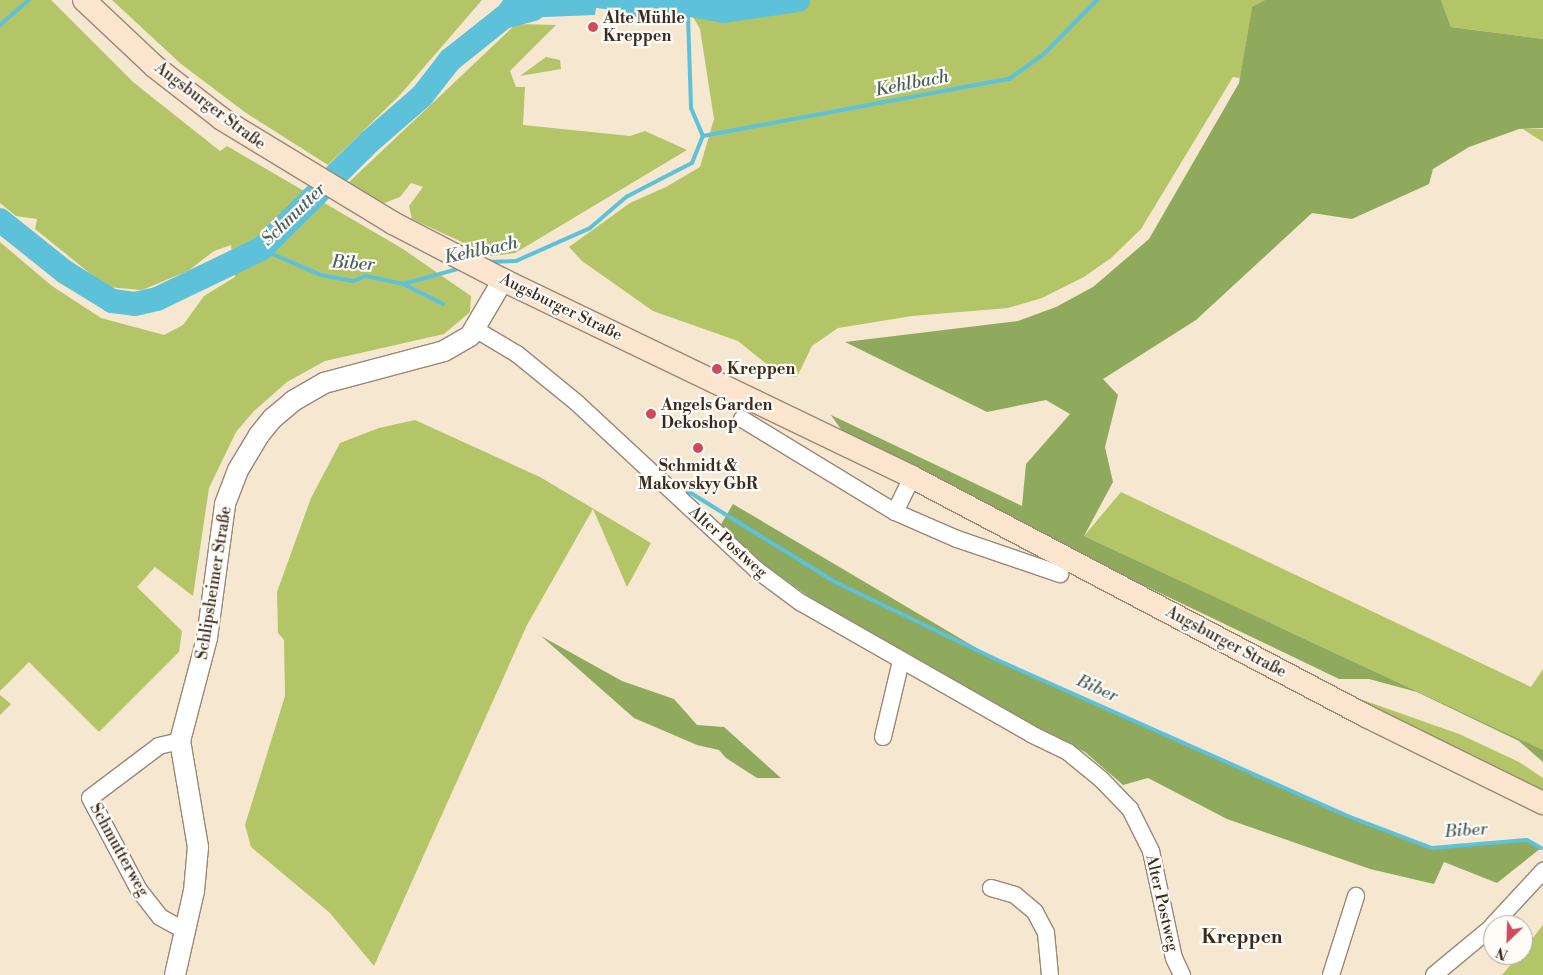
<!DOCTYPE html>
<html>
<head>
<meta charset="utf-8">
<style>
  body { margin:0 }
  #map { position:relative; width:1543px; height:975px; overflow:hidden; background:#f5e7d0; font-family:"Libre Bodoni",serif }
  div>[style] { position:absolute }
  .green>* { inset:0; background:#b4c568 }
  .forest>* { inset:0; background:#8faa5c }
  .water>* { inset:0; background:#5cc1d9 }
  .stream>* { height:4px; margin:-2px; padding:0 2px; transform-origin:2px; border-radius:2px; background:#5cc1d9 }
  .river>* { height:24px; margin:-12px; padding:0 12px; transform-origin:12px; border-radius:12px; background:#5cc1d9 }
  .roads { filter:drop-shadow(1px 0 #988877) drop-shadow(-1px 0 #988877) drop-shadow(0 1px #988877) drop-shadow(0 -1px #988877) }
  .minor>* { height:16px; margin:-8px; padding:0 8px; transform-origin:8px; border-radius:8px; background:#fff }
  .tertiary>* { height:20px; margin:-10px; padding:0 10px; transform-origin:10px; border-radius:10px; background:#fff }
  .secondary>* { height:22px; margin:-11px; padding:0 11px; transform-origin:11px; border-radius:11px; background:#fce5cf }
  .dots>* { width:14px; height:14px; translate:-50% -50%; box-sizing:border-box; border:2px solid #fdfcf7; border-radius:50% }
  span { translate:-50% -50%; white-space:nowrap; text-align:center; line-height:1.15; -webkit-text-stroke:4.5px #fdfcf7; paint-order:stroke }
  .poi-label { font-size:16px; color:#3b2a1e; font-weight:700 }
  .left { translate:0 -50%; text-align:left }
  .street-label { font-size:16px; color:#3b2a1e }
  .water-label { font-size:18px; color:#475f5f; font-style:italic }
  .quarter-label { font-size:19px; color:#3b2a1e; font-weight:700 }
  .north { position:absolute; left:1483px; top:915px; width:50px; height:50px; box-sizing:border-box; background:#fdfcf7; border:1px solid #afa8a0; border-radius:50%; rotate:204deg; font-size:14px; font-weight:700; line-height:20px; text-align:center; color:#3b2a1e }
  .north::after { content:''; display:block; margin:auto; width:18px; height:22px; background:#d1495b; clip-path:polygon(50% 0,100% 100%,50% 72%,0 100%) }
</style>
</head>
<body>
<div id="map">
  <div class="green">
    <div style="clip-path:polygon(0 0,51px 0,133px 82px,220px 151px,227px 146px,403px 249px,471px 296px,470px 312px,444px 334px,325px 361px,287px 382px,254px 411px,236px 432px,209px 488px,193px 596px,155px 567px,137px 587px,182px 631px,179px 652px,99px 732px,29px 662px,0 691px,0 242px,52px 286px,101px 318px,164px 335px,183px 325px,204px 296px,235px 277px,231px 245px,214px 251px,188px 271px,142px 290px,107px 287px,35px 229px,37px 219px,16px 216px,0 203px)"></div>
    <div style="clip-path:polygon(112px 0,482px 0,400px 95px,328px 165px,246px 113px,181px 64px)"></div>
    <div style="clip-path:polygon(683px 0,1265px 0,1252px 8px,1240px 78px,1233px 77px,1141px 229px,1111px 258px,1084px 277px,1042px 298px,1008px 308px,912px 316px,838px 328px,812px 346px,797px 377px,780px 375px,738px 341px,653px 311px,582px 261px,569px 247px,630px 203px,666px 187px,700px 167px,714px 119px,700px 29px)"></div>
    <div style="clip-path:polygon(1441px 0,1543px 0,1543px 39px,1451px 27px)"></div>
    <div style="clip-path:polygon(516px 24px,556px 25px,510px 71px,516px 87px,525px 87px,523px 125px,630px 136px,645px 131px,687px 150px,515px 253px,492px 256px,412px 219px,409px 206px,423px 187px,411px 183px,400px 197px,382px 204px,347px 184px)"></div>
    <div style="clip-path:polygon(546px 57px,560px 60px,561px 69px,520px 76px)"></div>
    <div style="clip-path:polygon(1523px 129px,1543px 129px,1543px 142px)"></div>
    <div style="clip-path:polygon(415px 420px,540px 477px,651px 543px,627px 587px,593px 509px,527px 625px,374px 966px,330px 913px,251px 847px,245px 825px,285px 696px,284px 640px,278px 633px,277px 592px,311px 498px,340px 443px,379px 428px)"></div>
    <div style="clip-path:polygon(1121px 492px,1531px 687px,1543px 669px,1543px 750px,1084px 536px)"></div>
    <div style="clip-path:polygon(1346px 694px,1459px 734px,1519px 762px,1543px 778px,1543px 792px)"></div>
    <div style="clip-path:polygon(0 695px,11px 704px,0 715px)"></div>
    <div style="clip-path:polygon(1543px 925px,1543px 975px,1502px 975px,1519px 955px,1523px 955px,1523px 950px)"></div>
  </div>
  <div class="forest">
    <div style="clip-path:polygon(1265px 0,1441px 0,1451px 27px,1543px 39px,1543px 128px,1519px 129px,1469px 147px,1433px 169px,1429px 184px,1352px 219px,1312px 213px,1196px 320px,1103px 379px,1118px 395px,1105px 447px,1113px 482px,1084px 536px,1539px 748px,1543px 750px,1543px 762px,1519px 741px,1417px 692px,1369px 679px,1339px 679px,985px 509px,845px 435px,831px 415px,1022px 506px,1026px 464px,1070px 414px,1046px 400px,987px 412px,845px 342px,1018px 321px,1056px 307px,1093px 287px,1149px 239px,1239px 83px,1252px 7px)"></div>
    <div style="clip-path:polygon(733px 504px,995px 659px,1345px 815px,1432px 848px,1527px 840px,1541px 848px,1497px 883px,1444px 862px,1434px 884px,1370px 869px,1227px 819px,1148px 778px,1123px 785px,1085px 752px,970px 693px,818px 603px,755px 558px,720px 526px)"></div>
    <div style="clip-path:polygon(541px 636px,622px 681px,674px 699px,697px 725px,724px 727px,781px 778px,757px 778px,726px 758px,719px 750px,697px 745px,634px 718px)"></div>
  </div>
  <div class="water">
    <div style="clip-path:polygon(503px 0,704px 0,715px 10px,680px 20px,614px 16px,614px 10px,596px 8px,595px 15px,521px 18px,509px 23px,499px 14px,498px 7px)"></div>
  </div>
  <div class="stream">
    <div style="left:688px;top:16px;width:92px;rotate:88.1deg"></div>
    <div style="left:691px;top:108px;width:30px;rotate:67deg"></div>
    <div style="left:0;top:25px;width:38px;rotate:-41deg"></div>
    <div style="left:261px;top:249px;width:65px;rotate:23.4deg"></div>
    <div style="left:321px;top:275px;width:33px;rotate:11deg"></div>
    <div style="left:353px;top:281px;width:14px;rotate:-21deg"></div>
    <div style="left:366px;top:276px;width:38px;rotate:12deg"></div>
    <div style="left:403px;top:284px;width:45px;rotate:26.6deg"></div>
    <div style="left:485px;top:262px;width:31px;rotate:-2deg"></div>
    <div style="left:516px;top:261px;width:81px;rotate:-24deg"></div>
    <div style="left:590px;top:228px;width:48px;rotate:-40.7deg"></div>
    <div style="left:626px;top:197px;width:74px;rotate:-27.3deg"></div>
    <div style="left:692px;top:163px;width:29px;rotate:-68deg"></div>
    <div style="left:703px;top:136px;width:311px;rotate:-10.6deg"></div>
    <div style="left:1009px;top:79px;width:43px;rotate:-35.5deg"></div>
    <div style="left:1044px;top:54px;width:76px;rotate:-45.5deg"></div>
    <div style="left:403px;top:284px;width:60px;rotate:-15.4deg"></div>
    <div style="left:673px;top:482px;width:188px;rotate:31.7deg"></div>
    <div style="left:833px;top:581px;width:180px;rotate:25.7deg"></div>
    <div style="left:995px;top:659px;width:383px;rotate:24deg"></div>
    <div style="left:1345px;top:815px;width:93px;rotate:20.8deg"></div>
    <div style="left:1432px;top:848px;width:95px;rotate:-4.8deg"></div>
    <div style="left:1527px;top:840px;width:16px;rotate:30deg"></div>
  </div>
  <div class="river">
    <div style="left:684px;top:4px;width:41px;rotate:9.9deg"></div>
    <div style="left:724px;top:11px;width:75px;rotate:-8.5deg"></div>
    <div style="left:0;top:220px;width:83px;rotate:38.7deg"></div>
    <div style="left:65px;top:272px;width:55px;rotate:31.7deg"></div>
    <div style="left:112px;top:301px;width:23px;rotate:7deg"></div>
    <div style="left:135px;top:304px;width:23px;rotate:-13deg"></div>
    <div style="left:157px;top:299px;width:115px;rotate:-25.7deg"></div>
    <div style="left:261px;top:249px;width:152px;rotate:-44.7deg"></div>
    <div style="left:369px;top:142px;width:70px;rotate:-41deg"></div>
    <div style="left:422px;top:96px;width:46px;rotate:-52.1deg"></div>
    <div style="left:450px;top:60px;width:69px;rotate:-38.5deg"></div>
    <div style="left:504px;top:17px;width:30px;rotate:-15deg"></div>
  </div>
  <div class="roads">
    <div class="minor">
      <div style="left:475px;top:329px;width:49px;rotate:30.8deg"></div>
      <div style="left:517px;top:354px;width:77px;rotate:39.2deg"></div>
      <div style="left:577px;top:403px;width:246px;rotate:42.9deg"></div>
      <div style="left:757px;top:570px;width:54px;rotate:36.7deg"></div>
      <div style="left:800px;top:602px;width:266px;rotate:29.7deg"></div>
      <div style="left:1031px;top:734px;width:41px;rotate:25.9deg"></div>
      <div style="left:1068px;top:752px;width:43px;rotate:39.3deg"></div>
      <div style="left:1101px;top:779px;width:42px;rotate:46deg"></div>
      <div style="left:1130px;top:809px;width:47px;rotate:63.4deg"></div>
      <div style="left:1151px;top:851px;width:109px;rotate:77.9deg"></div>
      <div style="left:1174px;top:958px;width:19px;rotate:65deg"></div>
      <div style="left:742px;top:419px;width:179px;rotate:31.3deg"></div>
      <div style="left:895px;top:512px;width:68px;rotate:23.5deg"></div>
      <div style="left:957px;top:539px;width:109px;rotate:18.8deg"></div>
      <div style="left:895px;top:512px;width:39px;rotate:-64deg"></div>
      <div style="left:883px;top:737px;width:78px;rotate:-76.7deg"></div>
      <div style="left:180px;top:741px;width:22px;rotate:167deg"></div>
      <div style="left:159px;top:746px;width:86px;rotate:143deg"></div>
      <div style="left:90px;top:798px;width:104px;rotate:62deg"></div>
      <div style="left:139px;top:890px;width:34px;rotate:52deg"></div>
      <div style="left:160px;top:917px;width:29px;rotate:29deg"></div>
      <div style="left:991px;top:888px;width:25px;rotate:16deg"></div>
      <div style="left:1015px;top:895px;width:26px;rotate:40deg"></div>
      <div style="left:1035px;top:912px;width:24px;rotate:62deg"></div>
      <div style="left:1046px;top:933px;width:42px;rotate:84.6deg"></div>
      <div style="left:1493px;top:925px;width:74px;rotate:-47.2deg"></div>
      <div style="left:1331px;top:975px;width:83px;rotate:-72.4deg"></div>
      <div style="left:1434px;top:975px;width:77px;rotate:-39.7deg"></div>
    </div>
    <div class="tertiary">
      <div style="left:175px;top:975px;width:86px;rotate:-77.3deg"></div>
      <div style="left:194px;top:891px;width:44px;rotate:-84.8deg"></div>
      <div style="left:198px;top:847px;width:108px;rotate:-99.6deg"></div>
      <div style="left:180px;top:741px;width:106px;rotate:-75.3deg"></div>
      <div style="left:207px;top:638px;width:135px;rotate:-82.3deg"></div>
      <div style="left:225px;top:504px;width:36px;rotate:-69deg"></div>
      <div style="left:238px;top:470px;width:41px;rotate:-59deg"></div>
      <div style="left:259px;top:435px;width:22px;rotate:-51deg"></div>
      <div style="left:273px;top:418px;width:26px;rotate:-40deg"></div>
      <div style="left:293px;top:401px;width:36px;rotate:-30deg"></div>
      <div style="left:324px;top:383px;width:124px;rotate:-14.9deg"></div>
      <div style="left:444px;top:351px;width:30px;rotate:-30deg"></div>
      <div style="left:470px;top:336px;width:65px;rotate:-59.5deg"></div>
    </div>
    <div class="secondary">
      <div style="left:84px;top:0;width:96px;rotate:43.3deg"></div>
      <div style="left:154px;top:66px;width:86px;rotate:37.9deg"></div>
      <div style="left:222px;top:119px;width:200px;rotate:31.3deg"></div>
      <div style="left:393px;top:223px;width:124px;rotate:27.4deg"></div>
      <div style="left:503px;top:280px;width:454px;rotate:25.7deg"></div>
      <div style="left:912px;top:477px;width:513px;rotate:27.76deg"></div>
      <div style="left:1366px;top:716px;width:197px;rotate:26.2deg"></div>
    </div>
  </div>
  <div class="dots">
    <div style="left:593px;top:27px;background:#d1495b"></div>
    <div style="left:717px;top:369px;background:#d1495b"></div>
    <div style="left:651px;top:414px;background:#d1495b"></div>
    <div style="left:698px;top:448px;background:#d1495b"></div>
  </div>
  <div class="poi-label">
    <span class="left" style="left:603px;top:27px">Alte Mühle<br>Kreppen</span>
    <span class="left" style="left:727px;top:369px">Kreppen</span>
    <span class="left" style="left:661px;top:414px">Angels Garden<br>Dekoshop</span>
    <span style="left:698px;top:475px">Schmidt &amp;<br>Makovskyy GbR</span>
  </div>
  <div class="street-label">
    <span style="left:210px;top:106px;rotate:37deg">Augsburger Straße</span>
    <span style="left:561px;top:307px;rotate:26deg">Augsburger Straße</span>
    <span style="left:728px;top:542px;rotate:42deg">Alter Postweg</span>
    <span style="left:214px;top:583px;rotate:-81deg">Schlipsheimer Straße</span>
    <span style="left:1226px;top:642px;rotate:28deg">Augsburger Straße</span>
    <span style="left:119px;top:850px;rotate:61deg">Schmutterweg</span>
    <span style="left:1162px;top:903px;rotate:77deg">Alter Postweg</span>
  </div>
  <div class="water-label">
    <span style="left:912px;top:84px;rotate:-11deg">Kehlbach</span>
    <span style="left:294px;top:215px;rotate:-44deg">Schmutter</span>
    <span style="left:481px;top:251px;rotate:-12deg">Kehlbach</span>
    <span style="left:353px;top:264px;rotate:4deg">Biber</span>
    <span style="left:1097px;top:689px;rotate:24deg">Biber</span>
    <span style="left:1466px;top:831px;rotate:-4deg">Biber</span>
  </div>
  <div class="quarter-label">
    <span style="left:1242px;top:938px">Kreppen</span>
  </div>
  <div class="north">N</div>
</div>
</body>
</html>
